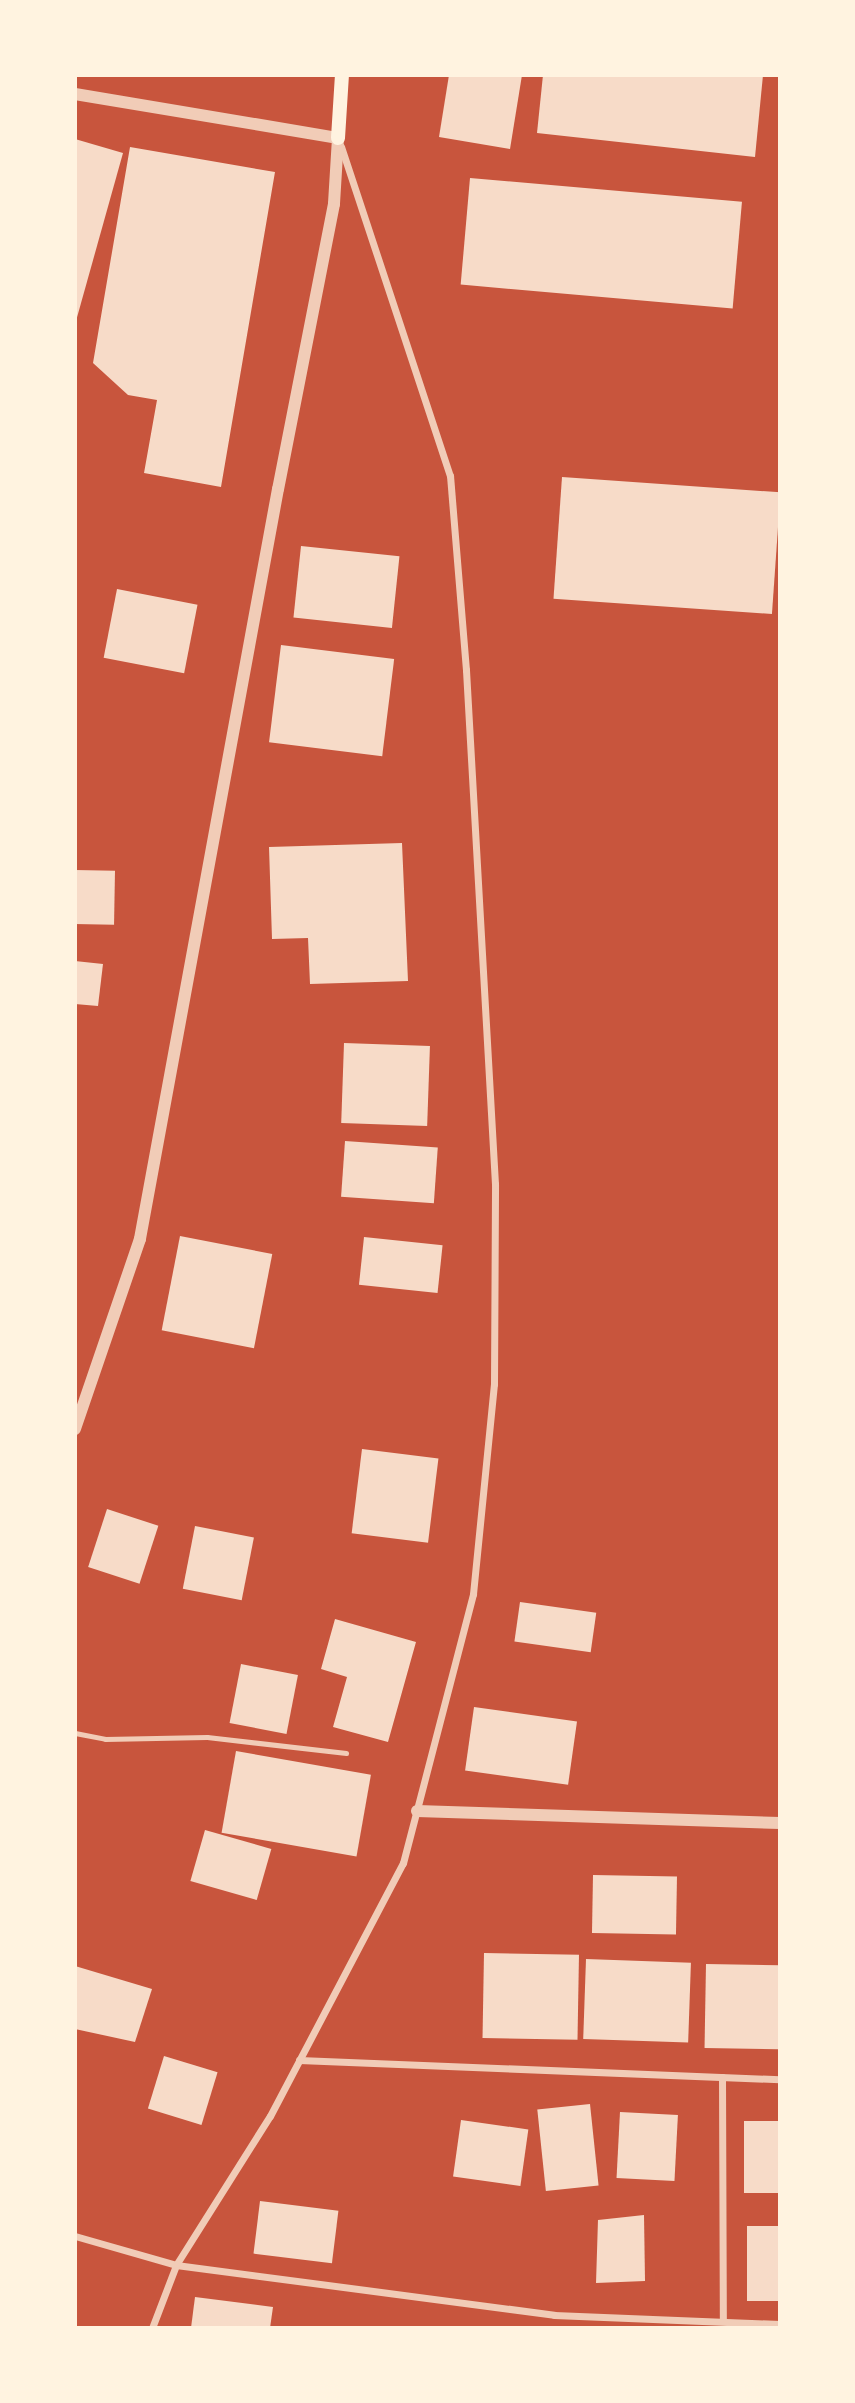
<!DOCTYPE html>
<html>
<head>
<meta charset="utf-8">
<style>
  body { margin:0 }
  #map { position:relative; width:855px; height:2403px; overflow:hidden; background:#c8553d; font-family:Arial,sans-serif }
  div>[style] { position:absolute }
  .building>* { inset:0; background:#f7dbc8; transform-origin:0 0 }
  .service>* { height:5px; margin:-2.5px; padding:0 2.5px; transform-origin:2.5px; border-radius:2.5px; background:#f1ccb7 }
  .minor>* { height:7px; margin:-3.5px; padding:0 3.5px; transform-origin:3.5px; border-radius:3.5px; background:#f1ccb7 }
  .tertiary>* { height:12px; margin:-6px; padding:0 6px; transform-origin:6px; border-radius:6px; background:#f1ccb7 }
  .secondary>* { height:14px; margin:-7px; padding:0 7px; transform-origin:7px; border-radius:7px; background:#fff3e0 }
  span { translate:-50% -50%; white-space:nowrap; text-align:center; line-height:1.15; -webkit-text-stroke:7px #fff3e0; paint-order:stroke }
  .frame { position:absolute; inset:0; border:77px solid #fff3e0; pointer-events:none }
</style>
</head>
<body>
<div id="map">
  <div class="building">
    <div style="clip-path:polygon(449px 75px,522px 75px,510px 149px,439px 137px)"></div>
    <div style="clip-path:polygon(543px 75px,763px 75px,755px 157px,537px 133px)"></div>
    <div style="clip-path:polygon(75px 139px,123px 153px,76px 321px,75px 321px)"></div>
    <div style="clip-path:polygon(130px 147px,275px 172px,221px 487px,144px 473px,157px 400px,128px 395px,93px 363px)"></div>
    <div style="left:470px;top:178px;width:273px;height:107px;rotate:5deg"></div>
    <div style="left:562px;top:477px;width:219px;height:122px;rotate:4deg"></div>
    <div style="left:301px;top:546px;width:99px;height:72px;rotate:6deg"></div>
    <div style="left:117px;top:589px;width:82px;height:70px;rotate:11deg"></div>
    <div style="left:281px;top:645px;width:114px;height:98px;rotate:7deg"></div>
    <div style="clip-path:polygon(402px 843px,408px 981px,310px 984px,308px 938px,272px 939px,269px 847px)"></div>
    <div style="left:75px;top:870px;width:40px;height:54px;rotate:1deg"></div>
    <div style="clip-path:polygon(75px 961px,103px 964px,98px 1006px,75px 1004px)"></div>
    <div style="left:344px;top:1043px;width:86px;height:80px;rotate:2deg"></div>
    <div style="left:345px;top:1141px;width:93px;height:56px;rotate:4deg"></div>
    <div style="left:180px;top:1236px;width:94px;height:96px;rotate:11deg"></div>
    <div style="left:364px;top:1237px;width:79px;height:48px;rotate:6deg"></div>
    <div style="left:362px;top:1449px;width:77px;height:85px;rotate:7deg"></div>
    <div style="left:107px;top:1509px;width:54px;height:61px;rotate:18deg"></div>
    <div style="left:195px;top:1526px;width:60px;height:64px;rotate:11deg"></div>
    <div style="left:520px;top:1602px;width:77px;height:40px;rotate:8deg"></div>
    <div style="clip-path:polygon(335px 1619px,416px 1642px,388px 1742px,333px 1727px,347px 1677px,321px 1669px)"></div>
    <div style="left:241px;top:1664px;width:58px;height:60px;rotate:11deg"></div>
    <div style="left:474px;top:1707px;width:104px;height:64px;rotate:8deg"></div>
    <div style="left:236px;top:1751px;width:137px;height:83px;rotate:10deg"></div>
    <div style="left:205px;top:1830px;width:69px;height:53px;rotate:16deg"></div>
    <div style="left:593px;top:1875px;width:84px;height:58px;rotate:1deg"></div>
    <div style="left:484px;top:1953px;width:95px;height:85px;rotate:1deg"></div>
    <div style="left:586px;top:1959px;width:105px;height:80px;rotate:2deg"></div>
    <div style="left:706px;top:1964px;width:74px;height:84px;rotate:1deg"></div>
    <div style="clip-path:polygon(75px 1966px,152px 1989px,135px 2042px,75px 2029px)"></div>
    <div style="left:164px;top:2056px;width:56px;height:55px;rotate:17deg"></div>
    <div style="left:590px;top:2104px;width:82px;height:53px;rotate:84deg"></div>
    <div style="left:620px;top:2112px;width:58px;height:66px;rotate:3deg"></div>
    <div style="left:461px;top:2120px;width:68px;height:57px;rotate:8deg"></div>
    <div style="left:744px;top:2121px;width:36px;height:72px"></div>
    <div style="left:260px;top:2201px;width:79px;height:53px;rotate:7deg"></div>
    <div style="clip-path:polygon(644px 2215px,645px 2281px,596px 2283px,598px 2220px)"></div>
    <div style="left:747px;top:2226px;width:33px;height:75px"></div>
    <div style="clip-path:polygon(195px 2297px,273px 2307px,270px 2328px,191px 2328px)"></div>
  </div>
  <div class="service">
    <div style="left:75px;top:1733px;width:31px;rotate:11deg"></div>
    <div style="left:105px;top:1739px;width:102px;rotate:-1.1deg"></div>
    <div style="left:207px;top:1737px;width:140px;rotate:6.6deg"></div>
  </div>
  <div class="minor">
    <div style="left:299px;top:2060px;width:481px;rotate:2.3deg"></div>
    <div style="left:722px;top:2077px;width:244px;rotate:89.8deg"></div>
    <div style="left:75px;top:2236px;width:105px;rotate:16deg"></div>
    <div style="left:176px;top:2265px;width:381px;rotate:7.5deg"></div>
    <div style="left:554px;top:2315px;width:226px;rotate:2.3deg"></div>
    <div style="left:152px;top:2328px;width:67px;rotate:-69.1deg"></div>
    <div style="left:176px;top:2265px;width:176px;rotate:-57.8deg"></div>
    <div style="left:270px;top:2116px;width:286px;rotate:-62.3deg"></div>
    <div style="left:403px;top:1863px;width:278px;rotate:-75.4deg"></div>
    <div style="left:473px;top:1594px;width:211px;rotate:-84.3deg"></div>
    <div style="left:494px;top:1384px;width:200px;rotate:-89.7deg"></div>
    <div style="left:495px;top:1184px;width:515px;rotate:-93.23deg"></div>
    <div style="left:466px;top:670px;width:195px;rotate:-94.7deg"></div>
    <div style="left:450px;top:476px;width:347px;rotate:-108.3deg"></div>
  </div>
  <div class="tertiary">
    <div style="left:75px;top:94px;width:267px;rotate:9.5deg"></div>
    <div style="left:338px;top:138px;width:66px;rotate:93.5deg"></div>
    <div style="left:334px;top:204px;width:290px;rotate:101.1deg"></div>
    <div style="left:278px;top:489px;width:763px;rotate:100.43deg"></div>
    <div style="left:140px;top:1239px;width:201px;rotate:108.9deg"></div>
    <div style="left:417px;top:1811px;width:363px;rotate:1.9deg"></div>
  </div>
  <div class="secondary">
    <div style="left:338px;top:138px;width:63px;rotate:-86.4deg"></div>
  </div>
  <div class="frame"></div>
</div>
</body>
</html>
